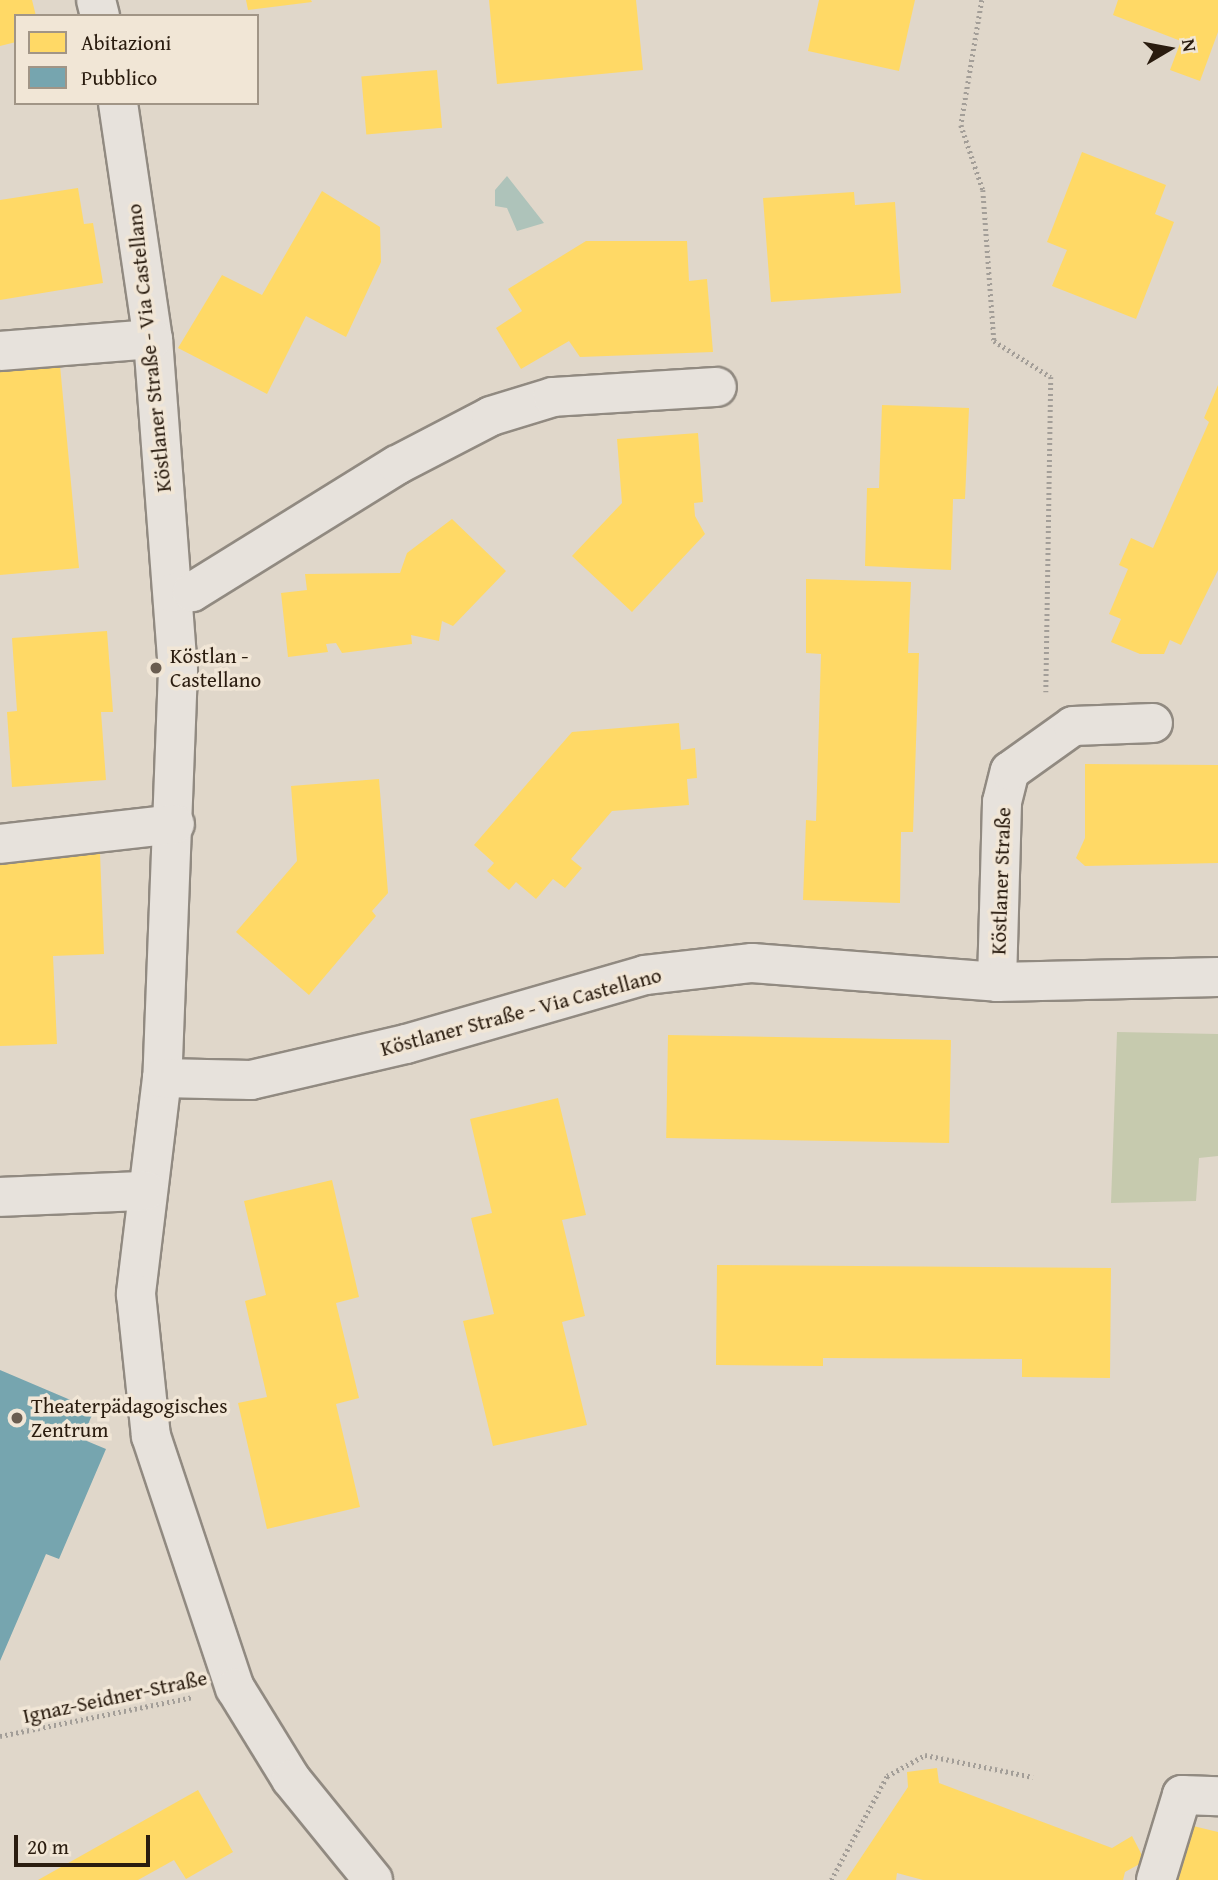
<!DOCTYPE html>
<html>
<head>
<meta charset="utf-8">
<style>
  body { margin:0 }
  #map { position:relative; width:1218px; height:1880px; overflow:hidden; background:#e0d7ca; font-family:"Gentium Book Plus",serif }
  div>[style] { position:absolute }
  .green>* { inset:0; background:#c6caae }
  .water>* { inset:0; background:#aec3ba }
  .homes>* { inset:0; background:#ffd966; transform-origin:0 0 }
  .public>* { inset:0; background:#76a5af }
  .path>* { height:4.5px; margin-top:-2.25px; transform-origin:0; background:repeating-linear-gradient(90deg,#a39e98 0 2px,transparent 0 5.5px) }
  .roads { filter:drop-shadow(2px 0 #918a81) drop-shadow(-2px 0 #918a81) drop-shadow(0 2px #918a81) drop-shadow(0 -2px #918a81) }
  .minor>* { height:38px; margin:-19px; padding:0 19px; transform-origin:19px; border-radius:19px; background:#e7e2dc }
  .dots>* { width:19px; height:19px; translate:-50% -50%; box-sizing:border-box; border:4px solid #f1e6d6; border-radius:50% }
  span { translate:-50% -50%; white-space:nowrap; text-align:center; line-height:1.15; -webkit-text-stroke:7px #f1e6d6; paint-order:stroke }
  .street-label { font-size:21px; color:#2a1c0f }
  .poi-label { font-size:21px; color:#2a1c0f }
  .left { translate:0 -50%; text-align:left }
  .legend { position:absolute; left:14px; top:14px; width:245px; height:91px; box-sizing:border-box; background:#f1e6d6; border:2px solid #a19586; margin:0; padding:9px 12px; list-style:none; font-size:21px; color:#2a1c0f }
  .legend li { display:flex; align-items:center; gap:14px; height:35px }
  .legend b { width:35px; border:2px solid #a19586 }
  .north { position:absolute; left:1134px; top:14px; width:70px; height:70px; -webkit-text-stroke:5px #f1e6d6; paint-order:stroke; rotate:80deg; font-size:19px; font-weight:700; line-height:28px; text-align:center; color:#2a1c0f }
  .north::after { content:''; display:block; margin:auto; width:24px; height:32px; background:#2a1c0f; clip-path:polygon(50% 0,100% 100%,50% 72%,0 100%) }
  .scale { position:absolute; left:14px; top:1835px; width:136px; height:32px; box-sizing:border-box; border:4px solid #2a1c0f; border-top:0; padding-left:9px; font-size:21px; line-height:24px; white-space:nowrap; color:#2a1c0f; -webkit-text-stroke:5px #f1e6d6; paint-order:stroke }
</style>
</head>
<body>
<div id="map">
  <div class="green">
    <div style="clip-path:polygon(1117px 1032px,1218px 1034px,1218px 1156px,1199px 1158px,1196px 1201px,1111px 1203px)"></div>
  </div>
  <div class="water">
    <div style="clip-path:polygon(507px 176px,544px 223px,517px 231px,507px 208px,495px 206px,495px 190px)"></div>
  </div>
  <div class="homes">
    <div style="clip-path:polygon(0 0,32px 0,36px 16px,16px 16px,16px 42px,0 46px)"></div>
    <div style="clip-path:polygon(246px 0,311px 0,312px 2px,248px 10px)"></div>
    <div style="clip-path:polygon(489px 0,636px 0,643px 70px,497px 84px)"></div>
    <div style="clip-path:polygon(819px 0,915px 0,899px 71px,808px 51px)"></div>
    <div style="clip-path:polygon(1118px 0,1218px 0,1218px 32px,1200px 81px,1170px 70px,1181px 41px,1113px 15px)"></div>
    <div style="left:437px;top:70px;width:58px;height:76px;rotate:85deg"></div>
    <div style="clip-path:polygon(1082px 152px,1166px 185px,1155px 214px,1174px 222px,1136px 319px,1052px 286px,1067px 250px,1047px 242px)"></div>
    <div style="clip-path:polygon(78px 188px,84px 224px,93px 223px,103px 283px,0 300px,0 200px)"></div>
    <div style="clip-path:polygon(322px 191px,380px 227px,381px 262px,346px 337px,306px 316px,267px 394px,178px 348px,222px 275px,262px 295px)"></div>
    <div style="clip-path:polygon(854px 192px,855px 205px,895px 202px,901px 293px,771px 302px,763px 198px)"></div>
    <div style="clip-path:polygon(586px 241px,687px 241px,689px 281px,707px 279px,713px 352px,580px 357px,569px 341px,521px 369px,496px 328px,522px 311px,508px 289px)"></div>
    <div style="clip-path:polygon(59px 355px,79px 568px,0 575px,0 360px)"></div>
    <div style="clip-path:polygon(1218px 385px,1218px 570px,1181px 645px,1170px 640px,1164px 654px,1140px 654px,1111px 642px,1121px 619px,1109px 614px,1128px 569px,1119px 565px,1131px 538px,1153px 548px,1209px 422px,1204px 418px)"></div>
    <div style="clip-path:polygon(882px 405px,969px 408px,965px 499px,953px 499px,951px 570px,865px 566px,867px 488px,879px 488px)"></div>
    <div style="clip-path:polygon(698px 433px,703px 502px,694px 503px,695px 516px,705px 534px,632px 612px,572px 556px,622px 503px,617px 439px)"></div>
    <div style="clip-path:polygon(452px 519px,506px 571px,453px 626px,442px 621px,439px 641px,411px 635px,412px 644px,342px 653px,336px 643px,326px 644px,328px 652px,288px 657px,281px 593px,307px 590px,305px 574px,400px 573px,407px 553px)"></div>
    <div style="clip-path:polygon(806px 579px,911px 582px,908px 653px,919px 653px,913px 832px,901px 832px,900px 903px,803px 900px,806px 820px,816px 821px,821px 654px,806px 653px)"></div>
    <div style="clip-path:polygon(107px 631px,113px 712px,101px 712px,106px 780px,12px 787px,7px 712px,17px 711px,12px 638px)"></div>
    <div style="clip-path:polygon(679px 723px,681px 750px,695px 748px,697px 778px,687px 779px,689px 805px,612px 811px,571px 859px,582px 868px,565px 888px,553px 879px,536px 899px,516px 882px,509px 890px,487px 871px,494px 863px,474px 845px,572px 732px)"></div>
    <div style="clip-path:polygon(1085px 764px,1218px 765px,1218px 863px,1085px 866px,1076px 858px,1085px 838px)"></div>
    <div style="clip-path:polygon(379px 779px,388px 893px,372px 911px,376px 916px,309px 995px,236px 932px,297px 861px,291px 786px)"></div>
    <div style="clip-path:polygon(100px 853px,104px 954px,53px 956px,57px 1044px,0 1046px,0 857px)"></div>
    <div style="left:668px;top:1035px;width:283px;height:103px;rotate:1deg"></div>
    <div style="clip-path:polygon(558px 1098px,586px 1215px,562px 1220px,585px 1316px,562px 1322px,587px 1425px,493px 1446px,463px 1321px,494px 1314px,471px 1218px,492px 1213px,470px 1119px)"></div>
    <div style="clip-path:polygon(332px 1180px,359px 1297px,336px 1303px,359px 1398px,336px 1404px,360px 1507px,267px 1529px,238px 1403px,267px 1397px,245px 1301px,266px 1295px,244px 1201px)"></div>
    <div style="clip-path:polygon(717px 1265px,1111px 1268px,1110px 1378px,1022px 1377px,1022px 1359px,823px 1358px,823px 1366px,716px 1365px)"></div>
    <div style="clip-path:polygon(937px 1768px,939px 1783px,1112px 1848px,1132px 1836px,1145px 1861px,1125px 1872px,1123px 1880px,923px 1880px,897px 1873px,896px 1880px,846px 1880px,908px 1787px,907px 1772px)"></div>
    <div style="clip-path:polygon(198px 1790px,233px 1852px,186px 1879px,174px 1860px,138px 1880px,38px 1880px)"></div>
    <div style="clip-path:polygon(1189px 1825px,1218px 1832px,1218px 1880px,1177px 1880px)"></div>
  </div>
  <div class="public">
    <div style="clip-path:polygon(0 1370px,94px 1410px,82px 1439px,106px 1449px,59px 1559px,46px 1554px,0 1661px)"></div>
  </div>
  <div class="path">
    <div style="left:982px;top:0;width:127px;rotate:99.5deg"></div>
    <div style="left:961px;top:125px;width:69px;rotate:71.3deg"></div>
    <div style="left:983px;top:190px;width:151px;rotate:85.8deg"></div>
    <div style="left:994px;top:341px;width:67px;rotate:32.3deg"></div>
    <div style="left:1051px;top:377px;width:315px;rotate:90.9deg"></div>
    <div style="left:0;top:1736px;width:197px;rotate:-11.4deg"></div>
    <div style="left:831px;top:1880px;width:118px;rotate:-61.7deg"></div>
    <div style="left:887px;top:1776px;width:43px;rotate:-28.9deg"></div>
    <div style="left:925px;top:1755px;width:110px;rotate:11.5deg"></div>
  </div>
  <div class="roads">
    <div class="minor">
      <div style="left:96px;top:0;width:16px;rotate:76deg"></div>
      <div style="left:118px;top:103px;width:239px;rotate:81.6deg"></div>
      <div style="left:153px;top:339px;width:332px;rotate:85.7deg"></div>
      <div style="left:178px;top:670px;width:408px;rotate:92.2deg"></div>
      <div style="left:162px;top:1078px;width:218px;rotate:96.9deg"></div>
      <div style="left:136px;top:1294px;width:143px;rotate:84deg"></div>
      <div style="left:151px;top:1436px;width:266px;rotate:71.6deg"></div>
      <div style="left:235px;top:1688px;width:107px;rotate:58.4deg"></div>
      <div style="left:291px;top:1779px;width:130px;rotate:50.9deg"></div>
      <div style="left:0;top:351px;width:153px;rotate:-4.5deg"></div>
      <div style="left:173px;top:593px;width:19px;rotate:-3deg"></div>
      <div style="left:192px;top:592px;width:241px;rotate:-31.8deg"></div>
      <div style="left:397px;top:465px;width:106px;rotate:-27.5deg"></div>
      <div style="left:491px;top:416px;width:65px;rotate:-17deg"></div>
      <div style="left:553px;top:397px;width:164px;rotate:-3.5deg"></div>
      <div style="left:0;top:844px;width:176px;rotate:-6.5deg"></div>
      <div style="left:997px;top:982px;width:180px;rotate:-88.4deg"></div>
      <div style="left:1002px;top:802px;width:32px;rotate:-76deg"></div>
      <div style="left:1010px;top:771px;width:77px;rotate:-35.5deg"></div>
      <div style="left:1073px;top:726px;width:80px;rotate:-2.1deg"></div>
      <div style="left:162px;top:1078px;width:89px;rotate:1.3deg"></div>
      <div style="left:251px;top:1080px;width:159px;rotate:-13.1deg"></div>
      <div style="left:406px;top:1044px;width:249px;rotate:-16.1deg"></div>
      <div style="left:645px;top:975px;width:108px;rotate:-6.4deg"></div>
      <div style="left:752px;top:963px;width:246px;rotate:4.4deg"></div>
      <div style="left:997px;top:982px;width:221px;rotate:-1.3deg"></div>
      <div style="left:0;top:1197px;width:146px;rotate:-2.4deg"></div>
      <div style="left:1156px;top:1880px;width:89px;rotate:-73deg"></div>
      <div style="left:1182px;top:1795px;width:36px;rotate:2deg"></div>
    </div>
  </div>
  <div class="dots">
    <div style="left:156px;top:668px;background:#6a5d50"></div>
    <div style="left:17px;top:1418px;background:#6a5d50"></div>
  </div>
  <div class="street-label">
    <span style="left:149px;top:348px;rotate:-96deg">Köstlaner Straße - Via Castellano</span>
    <span style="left:1001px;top:881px;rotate:-88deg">Köstlaner Straße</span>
    <span style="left:521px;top:1012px;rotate:-15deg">Köstlaner Straße - Via Castellano</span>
    <span style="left:115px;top:1697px;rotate:-12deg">Ignaz-Seidner-Straße</span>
  </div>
  <div class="poi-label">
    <span class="left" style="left:170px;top:668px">Köstlan -<br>Castellano</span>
    <span class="left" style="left:31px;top:1418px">Theaterpädagogisches<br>Zentrum</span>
  </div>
  <ul class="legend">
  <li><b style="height:19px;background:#ffd966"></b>Abitazioni</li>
  <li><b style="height:19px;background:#76a5af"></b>Pubblico</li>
  </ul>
  <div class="north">N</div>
  <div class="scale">20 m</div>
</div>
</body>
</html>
